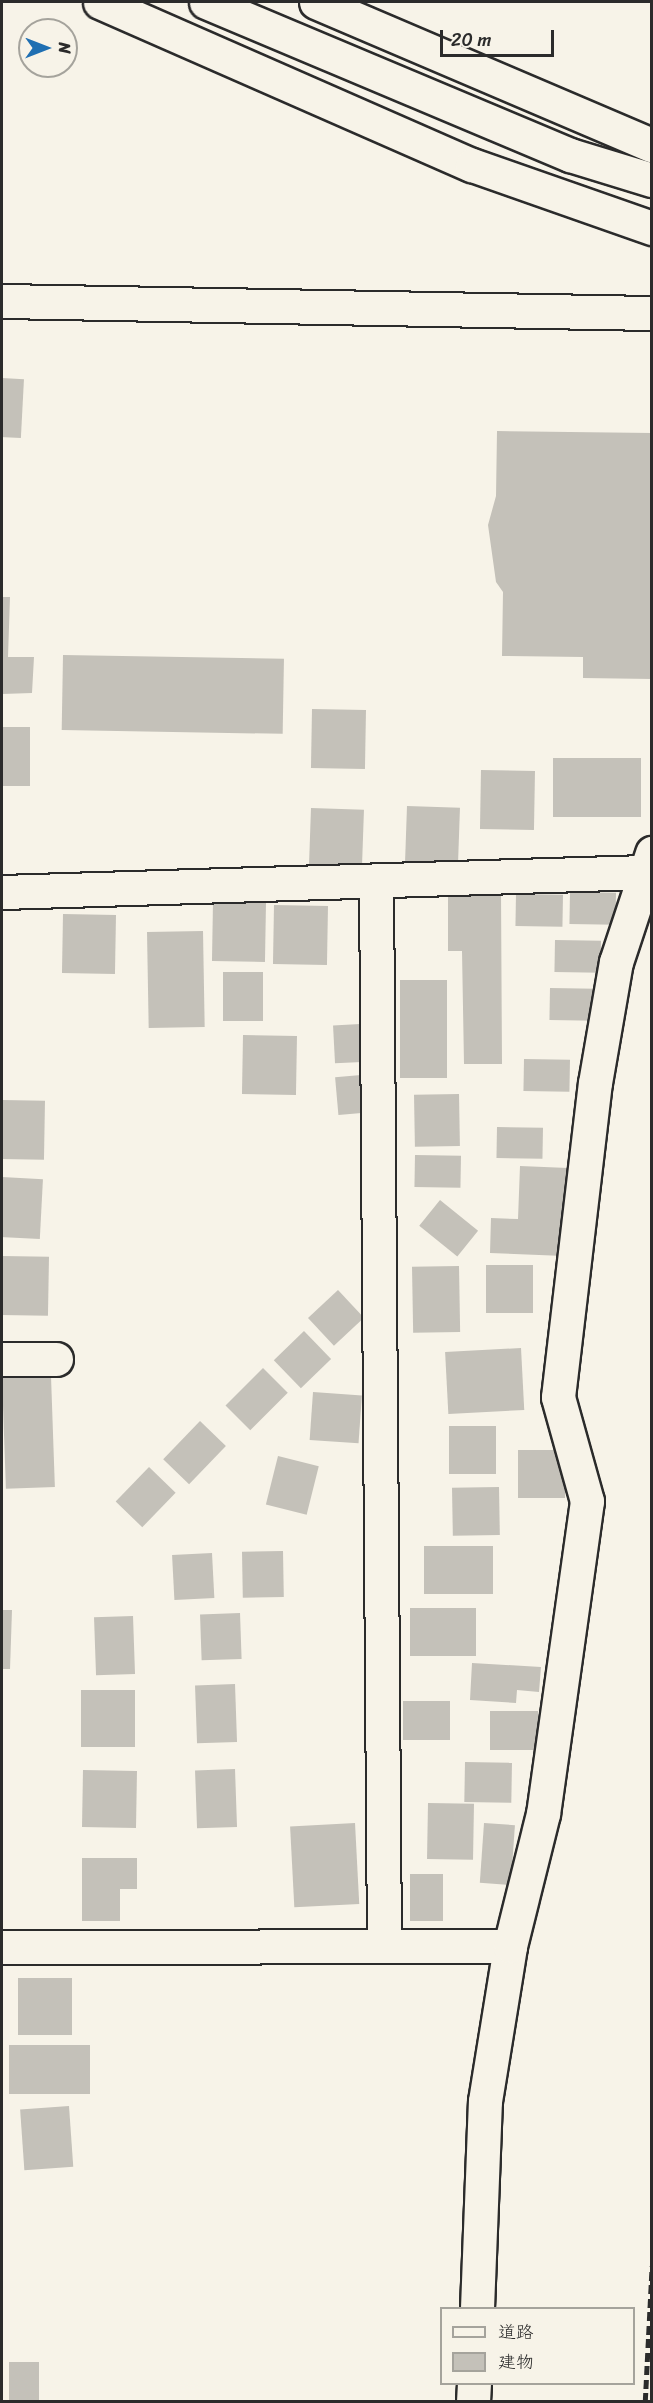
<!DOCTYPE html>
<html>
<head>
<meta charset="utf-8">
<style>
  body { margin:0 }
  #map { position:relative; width:653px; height:2403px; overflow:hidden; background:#f7f3e8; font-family:Sriracha,"Klee One",sans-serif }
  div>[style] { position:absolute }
  .building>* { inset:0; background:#c4c1b9; transform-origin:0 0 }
  .roads { filter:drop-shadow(2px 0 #2b2b2b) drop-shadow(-2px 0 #2b2b2b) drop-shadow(0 2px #2b2b2b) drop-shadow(0 -2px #2b2b2b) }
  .minor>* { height:33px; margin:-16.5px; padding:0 16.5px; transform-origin:16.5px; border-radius:16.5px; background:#f7f3e8 }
  .rail>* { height:4.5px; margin-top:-2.25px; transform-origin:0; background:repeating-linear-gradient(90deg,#2b2b2b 0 9px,transparent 0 13.5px) }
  span { translate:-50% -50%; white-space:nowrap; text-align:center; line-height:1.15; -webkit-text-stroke:5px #f7f3e8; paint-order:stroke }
  .frame { position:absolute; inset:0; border:3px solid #2b2b2b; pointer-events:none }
  .legend { position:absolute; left:440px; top:2307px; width:195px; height:78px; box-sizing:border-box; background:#f7f3e8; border:2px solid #a5a39c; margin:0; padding:8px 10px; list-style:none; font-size:18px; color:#2b2b2b }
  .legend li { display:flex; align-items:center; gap:12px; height:30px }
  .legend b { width:30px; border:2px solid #a5a39c }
  .north { position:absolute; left:18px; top:18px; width:60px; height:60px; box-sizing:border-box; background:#f7f3e8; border:2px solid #a5a39c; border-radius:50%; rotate:90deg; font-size:16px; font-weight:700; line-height:24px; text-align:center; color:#2b2b2b }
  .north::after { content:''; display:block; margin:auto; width:21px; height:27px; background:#1f6fb2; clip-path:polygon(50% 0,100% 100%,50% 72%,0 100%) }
  .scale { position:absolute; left:440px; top:30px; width:114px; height:27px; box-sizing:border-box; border:3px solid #2b2b2b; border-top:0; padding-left:8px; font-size:18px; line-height:21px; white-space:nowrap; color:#2b2b2b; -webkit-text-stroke:4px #f7f3e8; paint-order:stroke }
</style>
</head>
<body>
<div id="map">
  <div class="building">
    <div style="left:2px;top:378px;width:22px;height:59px;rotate:3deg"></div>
    <div style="clip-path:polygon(497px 431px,652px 433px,652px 679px,583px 678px,583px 657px,502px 656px,503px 592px,496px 582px,488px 525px,496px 496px)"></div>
    <div style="clip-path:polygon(2px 597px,10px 597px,8px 657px,34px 657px,32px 693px,2px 694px)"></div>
    <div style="left:63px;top:655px;width:221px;height:75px;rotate:1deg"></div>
    <div style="left:312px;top:709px;width:54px;height:59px;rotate:1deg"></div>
    <div style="left:2px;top:727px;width:28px;height:59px"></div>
    <div style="left:641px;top:758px;width:59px;height:88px;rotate:90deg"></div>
    <div style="left:481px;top:770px;width:54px;height:59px;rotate:1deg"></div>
    <div style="left:407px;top:806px;width:53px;height:59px;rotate:2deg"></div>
    <div style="left:311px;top:808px;width:53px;height:59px;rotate:2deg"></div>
    <div style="clip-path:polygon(448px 891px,501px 891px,502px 1064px,464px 1064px,462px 951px,448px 951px)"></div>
    <div style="left:570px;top:892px;width:46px;height:32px;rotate:1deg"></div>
    <div style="left:516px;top:894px;width:47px;height:32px;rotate:1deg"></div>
    <div style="left:213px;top:902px;width:53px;height:59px;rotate:1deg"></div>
    <div style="left:274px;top:905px;width:54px;height:59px;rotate:1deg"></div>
    <div style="left:63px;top:914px;width:53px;height:59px;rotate:1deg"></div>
    <div style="left:203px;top:931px;width:96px;height:56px;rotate:89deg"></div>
    <div style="left:555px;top:940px;width:46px;height:32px;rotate:1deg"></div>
    <div style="left:223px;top:972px;width:40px;height:49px"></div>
    <div style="left:400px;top:980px;width:47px;height:98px"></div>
    <div style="left:550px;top:988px;width:46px;height:32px;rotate:1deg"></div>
    <div style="left:360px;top:1024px;width:38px;height:27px;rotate:87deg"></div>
    <div style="left:243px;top:1035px;width:54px;height:59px;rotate:1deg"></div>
    <div style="left:524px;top:1059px;width:46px;height:32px;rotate:1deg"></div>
    <div style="left:361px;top:1075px;width:38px;height:26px;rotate:85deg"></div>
    <div style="left:459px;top:1094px;width:52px;height:45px;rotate:89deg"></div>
    <div style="left:2px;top:1100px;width:43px;height:59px;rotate:1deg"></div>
    <div style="left:497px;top:1127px;width:46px;height:31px;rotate:1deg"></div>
    <div style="left:415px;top:1155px;width:46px;height:32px;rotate:1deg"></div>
    <div style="clip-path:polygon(520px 1166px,568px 1168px,564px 1256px,490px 1253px,491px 1218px,518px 1219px)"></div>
    <div style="left:2px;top:1177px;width:41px;height:60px;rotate:3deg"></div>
    <div style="left:440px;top:1200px;width:49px;height:33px;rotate:39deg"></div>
    <div style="left:2px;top:1256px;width:47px;height:59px;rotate:1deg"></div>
    <div style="left:533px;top:1265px;width:48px;height:47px;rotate:90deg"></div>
    <div style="left:459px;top:1266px;width:66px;height:47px;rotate:89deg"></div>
    <div style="left:338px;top:1290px;width:38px;height:41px;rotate:47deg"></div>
    <div style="left:304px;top:1331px;width:39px;height:42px;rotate:46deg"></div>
    <div style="left:521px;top:1348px;width:62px;height:76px;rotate:87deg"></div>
    <div style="left:263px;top:1368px;width:35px;height:53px;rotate:45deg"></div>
    <div style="left:51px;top:1376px;width:111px;height:49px;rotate:88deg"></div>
    <div style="left:313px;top:1392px;width:49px;height:48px;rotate:4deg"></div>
    <div style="left:200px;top:1421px;width:36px;height:53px;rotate:44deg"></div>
    <div style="left:496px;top:1426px;width:48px;height:47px;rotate:90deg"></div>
    <div style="left:518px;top:1450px;width:47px;height:48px"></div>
    <div style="left:278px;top:1456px;width:42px;height:50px;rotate:14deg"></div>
    <div style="left:149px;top:1467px;width:37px;height:48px;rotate:44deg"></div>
    <div style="left:499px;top:1487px;width:48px;height:47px;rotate:89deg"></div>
    <div style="left:493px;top:1546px;width:48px;height:69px;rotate:90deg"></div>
    <div style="left:283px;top:1551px;width:46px;height:41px;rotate:89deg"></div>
    <div style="left:212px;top:1553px;width:45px;height:40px;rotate:87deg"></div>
    <div style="left:410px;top:1608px;width:66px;height:48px"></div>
    <div style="clip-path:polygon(2px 1610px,12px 1610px,10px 1669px,2px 1669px)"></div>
    <div style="left:240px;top:1613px;width:46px;height:40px;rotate:88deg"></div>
    <div style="left:133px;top:1616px;width:58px;height:39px;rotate:88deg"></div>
    <div style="clip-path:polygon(472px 1663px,541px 1667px,539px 1692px,517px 1690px,516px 1703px,470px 1700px)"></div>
    <div style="left:235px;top:1684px;width:58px;height:40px;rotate:88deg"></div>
    <div style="left:81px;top:1690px;width:54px;height:57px"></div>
    <div style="left:403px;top:1701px;width:47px;height:39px"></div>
    <div style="left:490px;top:1711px;width:48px;height:39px"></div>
    <div style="left:465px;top:1762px;width:47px;height:40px;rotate:1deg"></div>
    <div style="left:235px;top:1769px;width:58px;height:40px;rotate:88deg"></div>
    <div style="left:83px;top:1770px;width:54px;height:57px;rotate:1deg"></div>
    <div style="left:428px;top:1803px;width:46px;height:56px;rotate:1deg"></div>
    <div style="left:355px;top:1823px;width:81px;height:65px;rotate:87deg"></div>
    <div style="left:484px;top:1823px;width:31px;height:60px;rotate:4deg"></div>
    <div style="clip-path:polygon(82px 1858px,137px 1858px,137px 1889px,120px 1889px,120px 1921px,82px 1921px)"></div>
    <div style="left:410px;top:1874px;width:33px;height:47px"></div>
    <div style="left:18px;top:1978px;width:54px;height:57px"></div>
    <div style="left:90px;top:2045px;width:49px;height:81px;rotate:90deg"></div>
    <div style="left:69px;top:2106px;width:61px;height:49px;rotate:86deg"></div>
    <div style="left:9px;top:2362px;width:30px;height:40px"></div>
  </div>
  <div class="roads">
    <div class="minor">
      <div style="left:100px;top:2px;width:406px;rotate:23.7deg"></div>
      <div style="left:472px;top:165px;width:191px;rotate:19.3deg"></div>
      <div style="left:206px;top:2px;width:395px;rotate:22.8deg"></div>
      <div style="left:570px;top:155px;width:86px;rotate:17deg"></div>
      <div style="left:316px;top:2px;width:365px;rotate:23.1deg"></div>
      <div style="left:2px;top:301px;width:650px;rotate:1.06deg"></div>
      <div style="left:376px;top:882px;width:1062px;rotate:89.57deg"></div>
      <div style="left:2px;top:892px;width:644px;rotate:-1.78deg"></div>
      <div style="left:2px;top:1359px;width:54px"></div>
      <div style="left:2px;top:1947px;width:508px;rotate:-0.11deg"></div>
      <div style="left:477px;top:2308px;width:207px;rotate:-87.8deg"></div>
      <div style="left:485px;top:2101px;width:157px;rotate:-80.8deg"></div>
      <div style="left:510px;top:1946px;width:136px;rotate:-76deg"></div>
      <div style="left:543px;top:1814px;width:316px;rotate:-82deg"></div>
      <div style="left:587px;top:1501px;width:108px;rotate:-105.6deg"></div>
      <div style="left:558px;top:1397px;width:316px;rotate:-83.3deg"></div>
      <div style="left:595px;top:1083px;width:123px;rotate:-80.2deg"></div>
      <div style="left:616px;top:962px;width:115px;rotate:-71.7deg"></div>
      <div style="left:473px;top:2402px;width:18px;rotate:-87deg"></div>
    </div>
  </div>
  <div class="rail">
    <div style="left:645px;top:2402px;width:136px;rotate:-87.1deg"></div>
  </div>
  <div class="frame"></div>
  <ul class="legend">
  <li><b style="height:8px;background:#f7f3e8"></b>道路</li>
  <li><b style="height:16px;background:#c4c1b9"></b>建物</li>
  </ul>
  <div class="north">N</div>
  <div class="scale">20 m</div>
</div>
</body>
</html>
